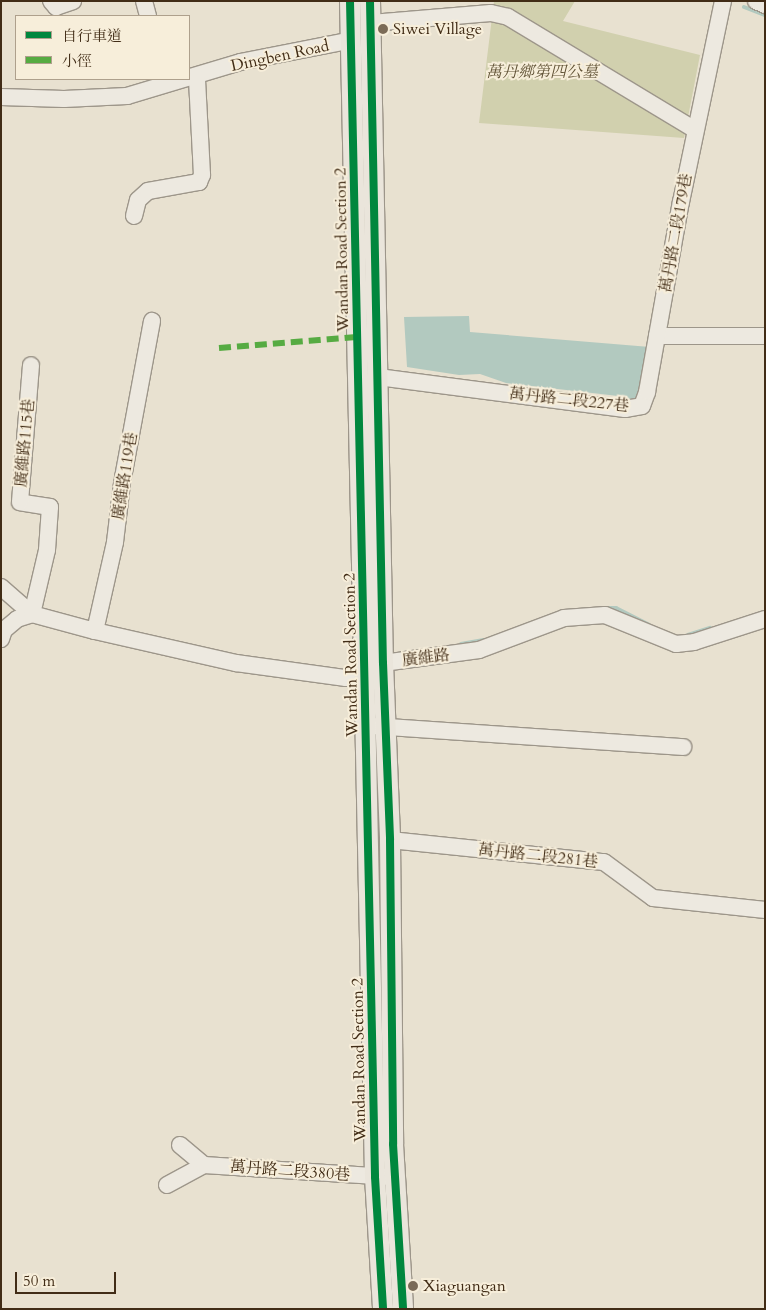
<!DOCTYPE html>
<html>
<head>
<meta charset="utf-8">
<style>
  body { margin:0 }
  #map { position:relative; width:766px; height:1310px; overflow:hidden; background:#e8e1d0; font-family:Cardo,"Noto Serif TC",serif }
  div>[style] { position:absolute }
  .green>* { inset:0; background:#d1d0ae }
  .water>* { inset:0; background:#b2c9bf }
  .stream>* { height:4px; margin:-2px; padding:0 2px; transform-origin:2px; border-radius:2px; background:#b2c9bf }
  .roads { filter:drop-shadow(1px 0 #9d968a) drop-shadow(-1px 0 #9d968a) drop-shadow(0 1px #9d968a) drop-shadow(0 -1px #9d968a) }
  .minor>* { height:16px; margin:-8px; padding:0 8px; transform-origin:8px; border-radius:8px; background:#ede9e0 }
  .major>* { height:20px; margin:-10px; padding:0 10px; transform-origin:10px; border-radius:10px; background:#eae5db }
  .quiet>* { height:6px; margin-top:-3px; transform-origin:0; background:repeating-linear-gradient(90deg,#56ab42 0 12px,transparent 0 18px) }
  .cycleway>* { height:8px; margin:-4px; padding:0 4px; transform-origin:4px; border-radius:4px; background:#00873e }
  .dots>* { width:14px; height:14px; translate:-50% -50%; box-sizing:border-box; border:2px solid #f7eeda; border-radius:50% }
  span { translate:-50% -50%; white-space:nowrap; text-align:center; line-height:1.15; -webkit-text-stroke:4px #f7eeda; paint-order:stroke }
  .poi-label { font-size:16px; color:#412c16 }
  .left { translate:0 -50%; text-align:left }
  .street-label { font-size:16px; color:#412c16 }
  .park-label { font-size:16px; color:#605235; font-style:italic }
  .frame { position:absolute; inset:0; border:2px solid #412c16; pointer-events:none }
  .legend { position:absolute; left:15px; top:15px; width:175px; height:65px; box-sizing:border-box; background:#f7eeda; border:1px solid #aea08c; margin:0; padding:6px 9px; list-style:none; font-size:15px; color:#412c16 }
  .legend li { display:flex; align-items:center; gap:10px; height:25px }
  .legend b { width:25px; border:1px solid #aea08c }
  .scale { position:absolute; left:15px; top:1272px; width:101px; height:22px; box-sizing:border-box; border:2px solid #412c16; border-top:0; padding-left:6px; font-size:15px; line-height:18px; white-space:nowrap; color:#412c16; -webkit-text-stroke:4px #f7eeda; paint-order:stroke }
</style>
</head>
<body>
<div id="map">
  <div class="green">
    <div style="clip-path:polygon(494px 1px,575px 1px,563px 21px,700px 55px,684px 138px,479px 123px)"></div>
  </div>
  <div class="water">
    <div style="clip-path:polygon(469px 316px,470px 332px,650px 347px,641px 390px,634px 401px,618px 396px,506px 383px,480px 374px,459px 375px,407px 367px,404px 317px)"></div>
  </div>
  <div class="stream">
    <div style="left:744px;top:7px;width:22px;rotate:21deg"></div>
    <div style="left:605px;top:608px;width:11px"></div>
    <div style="left:616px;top:608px;width:37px;rotate:27deg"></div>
    <div style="left:688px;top:635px;width:23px;rotate:-18deg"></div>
    <div style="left:461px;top:644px;width:23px;rotate:-10deg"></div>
  </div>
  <div class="roads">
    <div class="minor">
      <div style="left:51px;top:1px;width:8px;rotate:50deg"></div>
      <div style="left:56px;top:7px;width:18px;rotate:-19deg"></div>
      <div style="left:144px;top:1px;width:16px;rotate:75deg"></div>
      <div style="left:756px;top:1px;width:10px;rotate:24deg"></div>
      <div style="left:371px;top:23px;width:120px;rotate:-4.8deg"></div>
      <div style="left:491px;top:13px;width:17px;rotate:13deg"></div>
      <div style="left:508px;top:17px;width:218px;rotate:31.1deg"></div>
      <div style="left:1px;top:97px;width:63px;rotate:1.8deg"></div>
      <div style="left:64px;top:99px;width:63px;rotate:-2.7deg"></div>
      <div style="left:127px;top:96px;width:118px;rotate:-16.7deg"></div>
      <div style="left:240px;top:62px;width:114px;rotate:-11.1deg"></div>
      <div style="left:134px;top:216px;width:16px;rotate:-76deg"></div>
      <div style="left:138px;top:200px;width:13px;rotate:-42deg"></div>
      <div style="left:148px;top:191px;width:52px;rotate:-10deg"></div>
      <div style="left:199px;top:182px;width:8px;rotate:-67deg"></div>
      <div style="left:202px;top:175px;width:97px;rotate:-93deg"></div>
      <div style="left:657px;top:336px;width:108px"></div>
      <div style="left:378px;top:377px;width:249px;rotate:7.4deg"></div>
      <div style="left:625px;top:409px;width:17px;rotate:-10deg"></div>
      <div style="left:642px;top:406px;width:15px;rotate:-70deg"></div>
      <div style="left:647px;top:392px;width:193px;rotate:-79.9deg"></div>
      <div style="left:681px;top:202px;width:205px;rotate:-78.2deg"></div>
      <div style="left:1px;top:587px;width:41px;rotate:41.1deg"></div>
      <div style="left:32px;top:614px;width:65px;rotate:15.1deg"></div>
      <div style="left:95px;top:631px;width:145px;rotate:12.8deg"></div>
      <div style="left:236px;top:663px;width:111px;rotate:7.8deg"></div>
      <div style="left:346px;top:678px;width:19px;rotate:-16deg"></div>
      <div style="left:364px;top:673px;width:21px;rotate:-28deg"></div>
      <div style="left:383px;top:663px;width:97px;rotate:-7.7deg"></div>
      <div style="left:479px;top:650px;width:91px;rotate:-20.6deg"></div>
      <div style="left:564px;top:618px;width:41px;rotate:-4.2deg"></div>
      <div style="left:605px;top:615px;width:77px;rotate:22.2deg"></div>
      <div style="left:676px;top:644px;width:18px;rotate:-6deg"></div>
      <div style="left:694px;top:642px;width:75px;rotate:-17.9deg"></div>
      <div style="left:95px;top:631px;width:91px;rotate:-77.3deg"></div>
      <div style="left:115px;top:542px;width:59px;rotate:-83.2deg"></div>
      <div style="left:122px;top:483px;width:165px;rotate:-79.5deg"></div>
      <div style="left:1px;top:639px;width:9px;rotate:-72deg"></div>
      <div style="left:4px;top:630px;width:17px;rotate:-40deg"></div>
      <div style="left:17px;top:619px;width:16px;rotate:-18deg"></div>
      <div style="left:32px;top:614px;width:66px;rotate:-76.8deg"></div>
      <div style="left:47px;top:550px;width:43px;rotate:-86deg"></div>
      <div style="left:50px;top:507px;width:30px;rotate:-171deg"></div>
      <div style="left:20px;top:502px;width:137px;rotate:-85.4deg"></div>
      <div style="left:374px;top:726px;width:310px;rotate:3.9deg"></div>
      <div style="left:390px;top:840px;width:215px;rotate:5.9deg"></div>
      <div style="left:604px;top:862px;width:61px;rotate:36.3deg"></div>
      <div style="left:653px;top:898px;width:113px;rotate:6.1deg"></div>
      <div style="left:180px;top:1145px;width:31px;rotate:40deg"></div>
      <div style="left:167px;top:1185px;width:42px;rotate:-28.4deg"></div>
      <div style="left:204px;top:1165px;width:184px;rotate:3.7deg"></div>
    </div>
    <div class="major">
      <div style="left:350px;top:1px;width:1176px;rotate:88.78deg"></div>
      <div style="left:375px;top:1177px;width:132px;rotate:86.5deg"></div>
      <div style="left:370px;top:1px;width:662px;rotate:88.88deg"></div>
      <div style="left:383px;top:663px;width:177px;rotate:87.7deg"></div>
      <div style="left:390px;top:840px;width:304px;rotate:89.4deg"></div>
      <div style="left:393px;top:1144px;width:165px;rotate:86.5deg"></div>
    </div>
  </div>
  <div class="quiet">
    <div style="left:219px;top:348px;width:138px;rotate:-4.6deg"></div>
  </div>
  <div class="cycleway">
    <div style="left:350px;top:1px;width:1176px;rotate:88.78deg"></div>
    <div style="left:375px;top:1177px;width:132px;rotate:86.5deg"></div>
    <div style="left:370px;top:1px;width:662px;rotate:88.88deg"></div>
    <div style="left:383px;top:663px;width:177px;rotate:87.7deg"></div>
    <div style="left:390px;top:840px;width:304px;rotate:89.4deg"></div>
    <div style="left:393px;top:1144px;width:165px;rotate:86.5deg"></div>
  </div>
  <div class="dots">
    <div style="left:383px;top:29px;background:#7b6b57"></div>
    <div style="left:413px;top:1286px;background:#7b6b57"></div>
  </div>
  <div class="poi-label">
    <span class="left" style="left:393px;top:29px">Siwei Village</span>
    <span class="left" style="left:423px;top:1286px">Xiaguangan</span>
  </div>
  <div class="street-label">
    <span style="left:280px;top:56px;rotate:-12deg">Dingben Road</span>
    <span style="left:676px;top:233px;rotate:-80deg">萬丹路二段179巷</span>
    <span style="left:342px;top:250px;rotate:-91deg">Wandan Road Section 2</span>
    <span style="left:569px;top:400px;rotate:6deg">萬丹路二段227巷</span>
    <span style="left:25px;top:443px;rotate:-85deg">廣維路115巷</span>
    <span style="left:125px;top:476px;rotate:-81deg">廣維路119巷</span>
    <span style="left:351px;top:655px;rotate:-91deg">Wandan Road Section 2</span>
    <span style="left:426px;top:658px;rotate:-7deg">廣維路</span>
    <span style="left:538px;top:856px;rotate:6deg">萬丹路二段281巷</span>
    <span style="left:359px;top:1060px;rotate:-91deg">Wandan Road Section 2</span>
    <span style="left:290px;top:1171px;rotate:4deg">萬丹路二段380巷</span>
  </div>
  <div class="park-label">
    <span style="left:542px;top:72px">萬丹鄉第四公墓</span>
  </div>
  <div class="frame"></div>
  <ul class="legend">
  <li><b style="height:6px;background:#00873e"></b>自行車道</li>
  <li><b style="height:6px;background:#56ab42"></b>小徑</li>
  </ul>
  <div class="scale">50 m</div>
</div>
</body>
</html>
